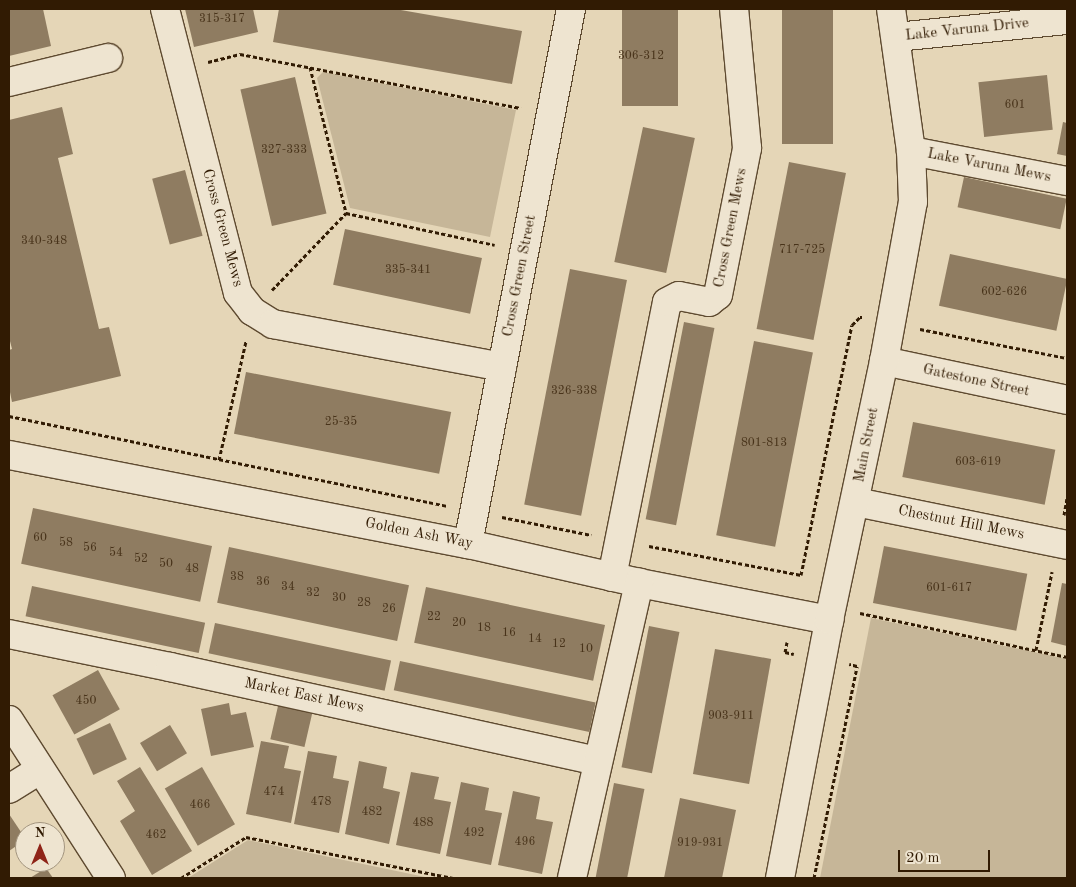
<!DOCTYPE html>
<html>
<head>
<meta charset="utf-8">
<style>
  body { margin:0 }
  #map { position:relative; width:1076px; height:887px; overflow:hidden; background:#e5d6b7; font-family:"Old Standard TT",serif }
  div>[style] { position:absolute }
  .green>* { inset:0; background:#c6b698 }
  .building>* { inset:0; background:#8f7c61; transform-origin:0 0 }
  .path>* { height:3px; margin-top:-1.5px; transform-origin:0; background:repeating-linear-gradient(90deg,#311b03 0 4px,transparent 0 6.5px) }
  .roads { filter:drop-shadow(1px 0 #5e4a30) drop-shadow(-1px 0 #5e4a30) drop-shadow(0 1px #5e4a30) drop-shadow(0 -1px #5e4a30) }
  .minor>* { height:28px; margin:-14px; padding:0 14px; transform-origin:14px; border-radius:14px; background:#eee4d0 }
  span { translate:-50% -50%; white-space:nowrap; text-align:center; line-height:1.15; -webkit-text-stroke:4.5px #eee4d0; paint-order:stroke }
  .number-label { font-size:12px; color:#48331a }
  .number-label span { -webkit-text-stroke-width:0 }
  .street-label { font-size:15px; color:#311b03 }
  .frame { position:absolute; inset:0; border:10px solid #311b03; pointer-events:none }
  .north { position:absolute; left:15px; top:822px; width:50px; height:50px; box-sizing:border-box; background:#eee4d0; border:1px solid #a2947e; border-radius:50%; rotate:0deg; font-size:14px; font-weight:700; line-height:20px; text-align:center; color:#311b03 }
  .north::after { content:''; display:block; margin:auto; width:18px; height:22px; background:#8f2418; clip-path:polygon(50% 0,100% 100%,50% 72%,0 100%) }
  .scale { position:absolute; left:898px; top:850px; width:92px; height:22px; box-sizing:border-box; border:2px solid #311b03; border-top:0; padding-left:6px; font-size:15px; line-height:18px; white-space:nowrap; color:#311b03; -webkit-text-stroke:4px #eee4d0; paint-order:stroke }
</style>
</head>
<body>
<div id="map">
  <div class="green">
    <div style="clip-path:polygon(323px 72px,516px 110px,490px 237px,350px 208px,317px 78px)"></div>
    <div style="clip-path:polygon(871px 618px,1067px 659px,1067px 878px,820px 878px)"></div>
    <div style="clip-path:polygon(248px 840px,430px 878px,188px 878px)"></div>
  </div>
  <div class="building">
    <div style="clip-path:polygon(9px 9px,43px 9px,51px 46px,9px 56px)"></div>
    <div style="clip-path:polygon(185px 9px,253px 9px,258px 32px,194px 47px)"></div>
    <div style="clip-path:polygon(279px 9px,395px 9px,522px 31px,512px 84px,273px 42px)"></div>
    <div style="left:622px;top:9px;width:56px;height:97px"></div>
    <div style="left:782px;top:9px;width:51px;height:135px"></div>
    <div style="left:1047px;top:75px;width:55px;height:69px;rotate:84deg"></div>
    <div style="left:295px;top:77px;width:140px;height:56px;rotate:77deg"></div>
    <div style="clip-path:polygon(62px 107px,73px 154px,58px 158px,99px 329px,109px 327px,121px 376px,12px 402px,9px 387px,9px 350px,12px 349px,9px 337px,9px 120px)"></div>
    <div style="clip-path:polygon(1063px 122px,1067px 123px,1067px 156px,1057px 154px)"></div>
    <div style="left:643px;top:127px;width:53px;height:138px;rotate:12deg"></div>
    <div style="left:789px;top:162px;width:58px;height:170px;rotate:11deg"></div>
    <div style="left:185px;top:170px;width:68px;height:34px;rotate:75deg"></div>
    <div style="left:964px;top:177px;width:105px;height:31px;rotate:12deg"></div>
    <div style="left:345px;top:229px;width:140px;height:57px;rotate:12deg"></div>
    <div style="left:950px;top:254px;width:120px;height:53px;rotate:12deg"></div>
    <div style="left:570px;top:269px;width:58px;height:240px;rotate:11deg"></div>
    <div style="left:684px;top:322px;width:31px;height:201px;rotate:11deg"></div>
    <div style="left:754px;top:341px;width:60px;height:198px;rotate:11deg"></div>
    <div style="left:246px;top:372px;width:209px;height:63px;rotate:11deg"></div>
    <div style="left:913px;top:422px;width:145px;height:56px;rotate:11deg"></div>
    <div style="left:33px;top:508px;width:183px;height:57px;rotate:12deg"></div>
    <div style="left:884px;top:546px;width:146px;height:58px;rotate:11deg"></div>
    <div style="left:229px;top:547px;width:184px;height:57px;rotate:12deg"></div>
    <div style="clip-path:polygon(1062px 583px,1067px 584px,1067px 646px,1051px 642px)"></div>
    <div style="left:32px;top:586px;width:177px;height:31px;rotate:12deg"></div>
    <div style="left:426px;top:587px;width:183px;height:57px;rotate:12deg"></div>
    <div style="left:215px;top:623px;width:180px;height:31px;rotate:12deg"></div>
    <div style="left:649px;top:626px;width:31px;height:144px;rotate:11deg"></div>
    <div style="left:715px;top:649px;width:57px;height:127px;rotate:10deg"></div>
    <div style="left:400px;top:661px;width:200px;height:30px;rotate:12deg"></div>
    <div style="left:98px;top:670px;width:45px;height:52px;rotate:61deg"></div>
    <div style="clip-path:polygon(229px 703px,231px 715px,246px 712px,254px 747px,211px 756px,201px 709px)"></div>
    <div style="left:278px;top:706px;width:35px;height:34px;rotate:13deg"></div>
    <div style="left:110px;top:723px;width:40px;height:37px;rotate:65deg"></div>
    <div style="left:170px;top:725px;width:33px;height:35px;rotate:59deg"></div>
    <div style="clip-path:polygon(261px 741px,289px 746px,284px 768px,301px 771px,291px 823px,246px 814px)"></div>
    <div style="clip-path:polygon(308px 751px,337px 756px,333px 778px,349px 781px,339px 833px,294px 824px)"></div>
    <div style="clip-path:polygon(359px 761px,387px 767px,383px 788px,400px 792px,389px 844px,345px 834px)"></div>
    <div style="clip-path:polygon(140px 767px,192px 851px,152px 875px,120px 821px,135px 811px,117px 781px)"></div>
    <div style="left:202px;top:767px;width:66px;height:43px;rotate:60deg"></div>
    <div style="clip-path:polygon(411px 772px,439px 777px,434px 799px,451px 802px,440px 854px,396px 845px)"></div>
    <div style="clip-path:polygon(461px 782px,489px 788px,485px 810px,502px 813px,491px 865px,446px 856px)"></div>
    <div style="left:614px;top:783px;width:31px;height:97px;rotate:11deg"></div>
    <div style="clip-path:polygon(513px 791px,540px 797px,536px 819px,553px 822px,542px 874px,498px 865px)"></div>
    <div style="clip-path:polygon(680px 798px,736px 810px,722px 878px,664px 878px)"></div>
    <div style="clip-path:polygon(9px 814px,25px 838px,25px 840px,9px 851px)"></div>
    <div style="clip-path:polygon(46px 868px,53px 878px,30px 878px)"></div>
  </div>
  <div class="path">
    <div style="left:208px;top:62px;width:33px;rotate:-14deg"></div>
    <div style="left:240px;top:54px;width:286px;rotate:10.9deg"></div>
    <div style="left:310px;top:67px;width:150px;rotate:76.1deg"></div>
    <div style="left:346px;top:213px;width:152px;rotate:12.1deg"></div>
    <div style="left:272px;top:290px;width:107px;rotate:-46.1deg"></div>
    <div style="left:920px;top:329px;width:150px;rotate:11.2deg"></div>
    <div style="left:9px;top:416px;width:447px;rotate:11.6deg"></div>
    <div style="left:219px;top:460px;width:122px;rotate:-77.2deg"></div>
    <div style="left:1064px;top:515px;width:17px;rotate:-80deg"></div>
    <div style="left:502px;top:517px;width:91px;rotate:11.4deg"></div>
    <div style="left:649px;top:546px;width:155px;rotate:10.8deg"></div>
    <div style="left:801px;top:575px;width:255px;rotate:-78.5deg"></div>
    <div style="left:852px;top:325px;width:11px;rotate:-45deg"></div>
    <div style="left:860px;top:317px;width:2px"></div>
    <div style="left:860px;top:613px;width:212px;rotate:12deg"></div>
    <div style="left:787px;top:642px;width:10px;rotate:101deg"></div>
    <div style="left:785px;top:652px;width:9px;rotate:13deg"></div>
    <div style="left:1036px;top:650px;width:80px;rotate:-78.4deg"></div>
    <div style="left:181px;top:878px;width:77px;rotate:-32.2deg"></div>
    <div style="left:246px;top:837px;width:211px;rotate:11.2deg"></div>
    <div style="left:814px;top:878px;width:216px;rotate:-78.5deg"></div>
    <div style="left:857px;top:666px;width:8px;rotate:-166deg"></div>
  </div>
  <div class="roads">
    <div class="minor">
      <div style="left:165px;top:9px;width:293px;rotate:75.6deg"></div>
      <div style="left:238px;top:293px;width:23px;rotate:52deg"></div>
      <div style="left:252px;top:311px;width:25px;rotate:32deg"></div>
      <div style="left:273px;top:324px;width:233px;rotate:10.6deg"></div>
      <div style="left:896px;top:37px;width:172px;rotate:-5.7deg"></div>
      <div style="left:9px;top:82px;width:102px;rotate:-13.6deg"></div>
      <div style="left:911px;top:151px;width:159px;rotate:10.9deg"></div>
      <div style="left:884px;top:361px;width:187px;rotate:12deg"></div>
      <div style="left:9px;top:455px;width:468px;rotate:11deg"></div>
      <div style="left:468px;top:544px;width:175px;rotate:12.8deg"></div>
      <div style="left:639px;top:583px;width:194px;rotate:11deg"></div>
      <div style="left:856px;top:502px;width:215px;rotate:11.5deg"></div>
      <div style="left:468px;top:544px;width:545px;rotate:-79.1deg"></div>
      <div style="left:612px;top:577px;width:280px;rotate:-78.7deg"></div>
      <div style="left:667px;top:302px;width:13px;rotate:-27deg"></div>
      <div style="left:679px;top:296px;width:31px;rotate:11deg"></div>
      <div style="left:709px;top:302px;width:11px;rotate:-38deg"></div>
      <div style="left:718px;top:295px;width:150px;rotate:-78.8deg"></div>
      <div style="left:747px;top:148px;width:140px;rotate:-95.3deg"></div>
      <div style="left:9px;top:634px;width:164px;rotate:11.6deg"></div>
      <div style="left:170px;top:667px;width:438px;rotate:12.4deg"></div>
      <div style="left:9px;top:720px;width:188px;rotate:57.2deg"></div>
      <div style="left:9px;top:789px;width:36px;rotate:-32deg"></div>
      <div style="left:572px;top:878px;width:303px;rotate:-77.2deg"></div>
      <div style="left:780px;top:878px;width:263px;rotate:-79.2deg"></div>
      <div style="left:829px;top:620px;width:265px;rotate:-78deg"></div>
      <div style="left:884px;top:361px;width:162px;rotate:-79.7deg"></div>
      <div style="left:913px;top:202px;width:51px;rotate:-92.2deg"></div>
      <div style="left:911px;top:151px;width:143px;rotate:-98deg"></div>
    </div>
  </div>
  <div class="number-label">
    <span style="left:222px;top:20px">315-317</span>
    <span style="left:641px;top:57px">306-312</span>
    <span style="left:1015px;top:106px">601</span>
    <span style="left:284px;top:151px">327-333</span>
    <span style="left:44px;top:242px">340-348</span>
    <span style="left:802px;top:251px">717-725</span>
    <span style="left:408px;top:271px">335-341</span>
    <span style="left:1004px;top:293px">602-626</span>
    <span style="left:574px;top:392px">326-338</span>
    <span style="left:341px;top:423px">25-35</span>
    <span style="left:764px;top:444px">801-813</span>
    <span style="left:978px;top:463px">603-619</span>
    <span style="left:40px;top:539px">60</span>
    <span style="left:66px;top:544px">58</span>
    <span style="left:90px;top:549px">56</span>
    <span style="left:116px;top:554px">54</span>
    <span style="left:141px;top:560px">52</span>
    <span style="left:166px;top:565px">50</span>
    <span style="left:192px;top:570px">48</span>
    <span style="left:237px;top:578px">38</span>
    <span style="left:263px;top:583px">36</span>
    <span style="left:288px;top:588px">34</span>
    <span style="left:949px;top:589px">601-617</span>
    <span style="left:313px;top:594px">32</span>
    <span style="left:339px;top:599px">30</span>
    <span style="left:364px;top:604px">28</span>
    <span style="left:389px;top:610px">26</span>
    <span style="left:434px;top:618px">22</span>
    <span style="left:459px;top:624px">20</span>
    <span style="left:484px;top:629px">18</span>
    <span style="left:509px;top:634px">16</span>
    <span style="left:535px;top:640px">14</span>
    <span style="left:559px;top:645px">12</span>
    <span style="left:586px;top:650px">10</span>
    <span style="left:86px;top:702px">450</span>
    <span style="left:731px;top:717px">903-911</span>
    <span style="left:274px;top:793px">474</span>
    <span style="left:321px;top:803px">478</span>
    <span style="left:200px;top:806px">466</span>
    <span style="left:372px;top:813px">482</span>
    <span style="left:423px;top:824px">488</span>
    <span style="left:474px;top:834px">492</span>
    <span style="left:156px;top:836px">462</span>
    <span style="left:525px;top:843px">496</span>
    <span style="left:700px;top:844px">919-931</span>
  </div>
  <div class="street-label">
    <span style="left:967px;top:30px;rotate:-6deg">Lake Varuna Drive</span>
    <span style="left:989px;top:166px;rotate:11deg">Lake Varuna Mews</span>
    <span style="left:222px;top:228px;rotate:75deg">Cross Green Mews</span>
    <span style="left:731px;top:228px;rotate:-79deg">Cross Green Mews</span>
    <span style="left:520px;top:276px;rotate:-79deg">Cross Green Street</span>
    <span style="left:976px;top:381px;rotate:12deg">Gatestone Street</span>
    <span style="left:867px;top:445px;rotate:-79deg">Main Street</span>
    <span style="left:961px;top:523px;rotate:11deg">Chestnut Hill Mews</span>
    <span style="left:419px;top:534px;rotate:11deg">Golden Ash Way</span>
    <span style="left:304px;top:696px;rotate:12deg">Market East Mews</span>
  </div>
  <div class="frame"></div>
  <div class="north">N</div>
  <div class="scale">20 m</div>
</div>
</body>
</html>
